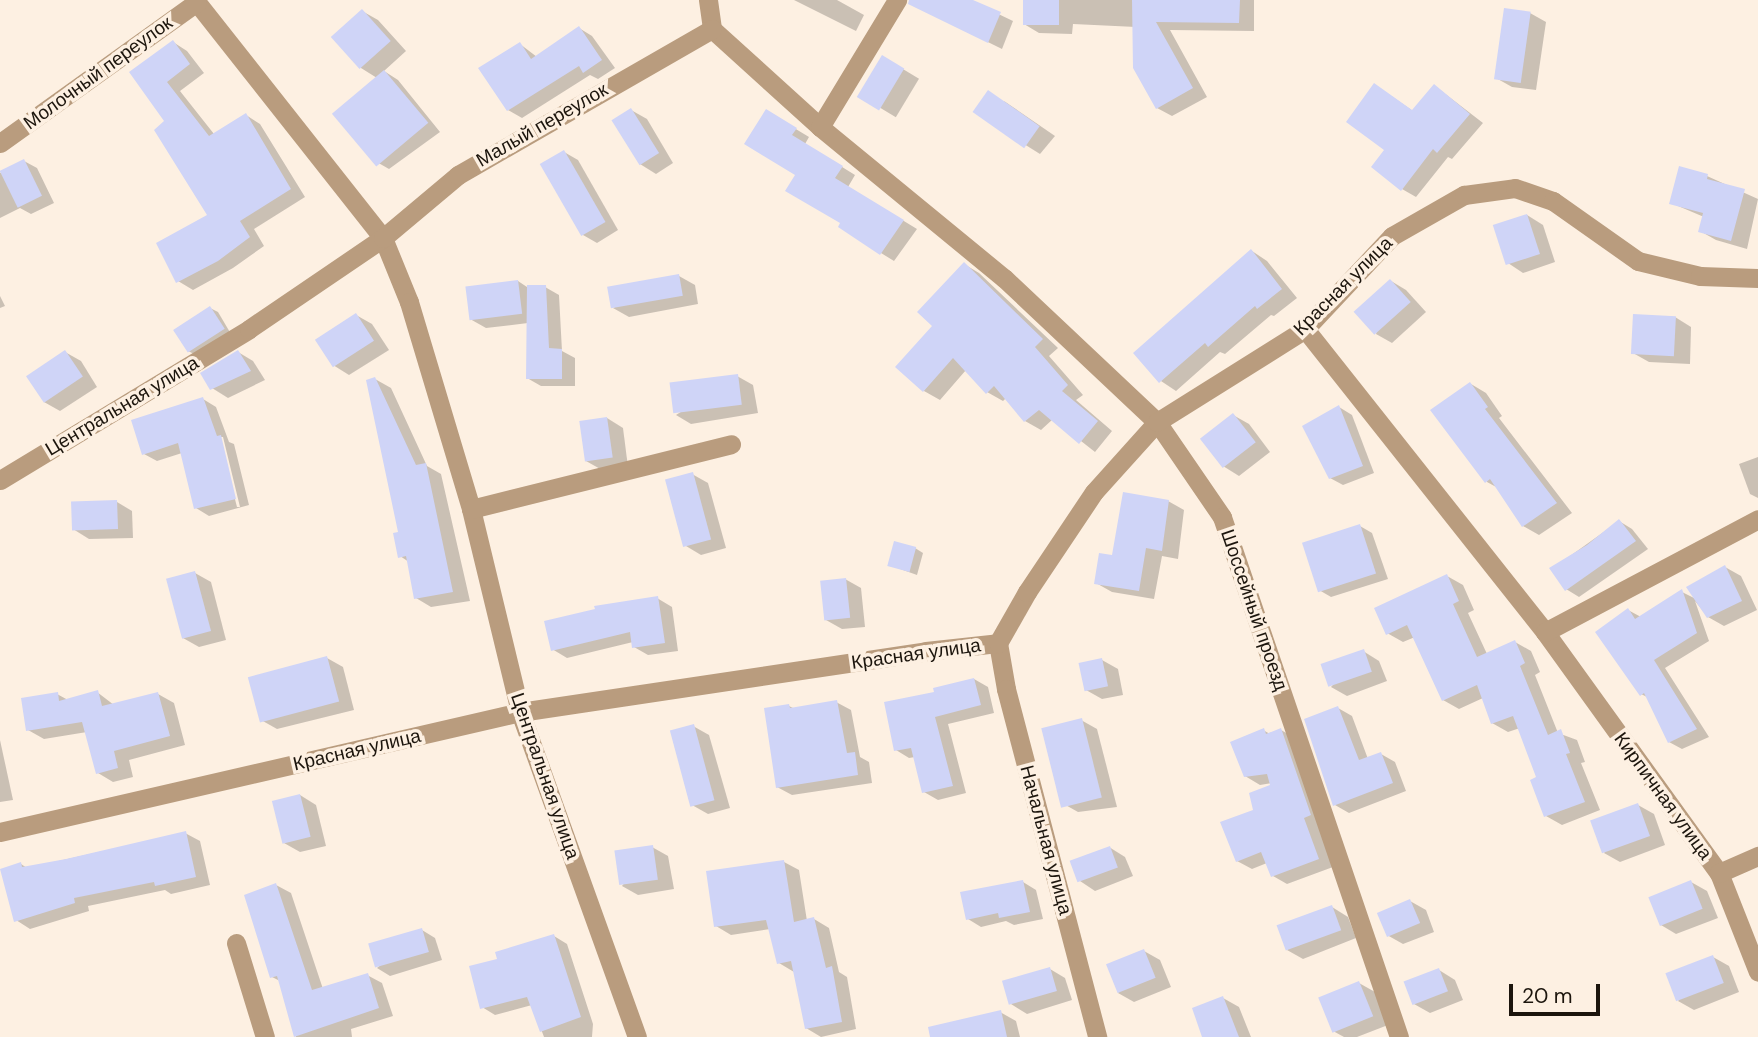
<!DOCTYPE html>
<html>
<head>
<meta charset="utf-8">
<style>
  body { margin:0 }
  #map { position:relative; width:1758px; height:1037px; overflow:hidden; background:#fdf0e2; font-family:"DM Sans",sans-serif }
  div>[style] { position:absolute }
  .shadow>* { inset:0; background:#0003; transform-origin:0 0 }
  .building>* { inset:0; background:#cfd4f7; transform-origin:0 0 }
  .minor>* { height:19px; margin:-9.5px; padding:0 9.5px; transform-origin:9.5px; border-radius:9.5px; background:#b99c7e }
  span { translate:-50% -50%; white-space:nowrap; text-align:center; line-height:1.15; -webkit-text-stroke:7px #fdf0e2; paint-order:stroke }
  .street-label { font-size:19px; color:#1c150d }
  .scale { position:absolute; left:1509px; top:984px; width:91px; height:32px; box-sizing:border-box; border:4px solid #1c150d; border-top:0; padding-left:9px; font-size:21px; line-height:24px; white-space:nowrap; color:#1c150d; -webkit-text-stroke:5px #fdf0e2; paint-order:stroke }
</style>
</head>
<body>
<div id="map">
  <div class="shadow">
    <div style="clip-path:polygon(794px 0,837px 0,864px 15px,856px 31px)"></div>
    <div style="clip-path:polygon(919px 0,969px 0,1013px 21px,1002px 49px,929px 13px)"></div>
    <div style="clip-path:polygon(1025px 0,1254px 0,1254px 31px,1170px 30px,1207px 97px,1172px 116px,1157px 108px,1136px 27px,1073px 24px,1072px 34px,1039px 33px,1024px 24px)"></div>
    <div style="clip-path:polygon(362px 11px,378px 20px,406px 51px,384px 71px,398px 80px,440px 132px,389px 169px,375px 161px,377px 78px,361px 68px)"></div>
    <div style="clip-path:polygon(1530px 13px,1546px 22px,1536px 90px,1512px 87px,1496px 78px)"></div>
    <div style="clip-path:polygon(579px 28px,592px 36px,615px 68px,598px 79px,590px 75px,522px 118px,508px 110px,520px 44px,537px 57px)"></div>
    <div style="clip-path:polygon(173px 42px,187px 51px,204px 73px,180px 91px,214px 134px,246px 115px,260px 124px,305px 197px,254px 229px,264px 246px,233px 268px,193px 290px,178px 281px,209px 216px,167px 121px,132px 73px)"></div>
    <div style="left:883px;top:57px;width:42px;height:45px;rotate:31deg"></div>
    <div style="clip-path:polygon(1375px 85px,1413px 111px,1435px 86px,1483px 123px,1452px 159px,1448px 157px,1416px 197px,1402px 189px,1386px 149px)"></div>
    <div style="clip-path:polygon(1004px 101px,1055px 136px,1040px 154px,1024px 144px)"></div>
    <div style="clip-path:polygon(631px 110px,647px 119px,673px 163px,656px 174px,640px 164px)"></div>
    <div style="clip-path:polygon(766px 111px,809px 137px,805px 144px,855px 175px,848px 187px,917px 229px,894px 261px,881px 253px,797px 174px)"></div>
    <div style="clip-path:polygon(564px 152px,578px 160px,618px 230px,597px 243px,583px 235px)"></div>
    <div style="clip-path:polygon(24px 161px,37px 168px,54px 203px,31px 214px,20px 208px,0 218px,0 173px)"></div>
    <div style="clip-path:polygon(1707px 176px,1758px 199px,1747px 249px,1716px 240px,1700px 231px,1704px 217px,1671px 203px)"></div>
    <div style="clip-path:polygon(1527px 215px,1543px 225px,1555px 262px,1523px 273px,1508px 263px)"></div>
    <div style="clip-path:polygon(1252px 251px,1267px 261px,1297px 298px,1274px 316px,1271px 315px,1225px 354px,1220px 352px,1176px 391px,1161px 381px)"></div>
    <div style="clip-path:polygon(964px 264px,979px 273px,1058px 348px,1049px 356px,1083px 395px,1076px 400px,1112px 431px,1095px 452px,1053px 419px,1041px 430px,1025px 421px,1006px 398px,1003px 401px,987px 392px,966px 370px,940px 400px,924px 391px,898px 367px,934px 326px)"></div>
    <div style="clip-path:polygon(679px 276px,695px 285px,698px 304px,629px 317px,613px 308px)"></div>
    <div style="clip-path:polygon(518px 281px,527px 287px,545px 287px,559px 295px,562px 351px,575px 358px,575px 386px,541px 386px,527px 378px,528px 323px,486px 328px,470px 319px)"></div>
    <div style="clip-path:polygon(1391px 281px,1406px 290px,1426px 312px,1392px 343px,1376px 334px)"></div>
    <div style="clip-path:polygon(0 296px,5px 306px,0 308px)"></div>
    <div style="clip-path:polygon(210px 308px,218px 312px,231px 334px,196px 355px,188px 351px)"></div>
    <div style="clip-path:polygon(356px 315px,372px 324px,389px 350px,349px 375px,333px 365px)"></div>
    <div style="clip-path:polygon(1675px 317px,1691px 327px,1690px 364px,1649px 362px,1633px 353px)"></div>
    <div style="clip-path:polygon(65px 352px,81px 361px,97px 387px,60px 411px,44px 402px)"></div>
    <div style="clip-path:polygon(238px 352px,253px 361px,265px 380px,228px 398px,212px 388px)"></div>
    <div style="clip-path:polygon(737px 376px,753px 385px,758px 413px,691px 424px,676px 415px)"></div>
    <div style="clip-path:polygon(375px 379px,391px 388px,427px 466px,441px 474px,470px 601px,431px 607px,416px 598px,409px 562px,400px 556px,400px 533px)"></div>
    <div style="clip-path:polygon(1471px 384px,1486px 393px,1502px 416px,1499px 418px,1572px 513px,1539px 535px,1523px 526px,1498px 488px,1487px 482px)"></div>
    <div style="clip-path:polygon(evenodd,203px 399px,216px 407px,229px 442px,234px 444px,249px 505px,209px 516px,196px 508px,182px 453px,157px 461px,144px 454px,203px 399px,219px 437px,223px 437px,240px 507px,237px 507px,219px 437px)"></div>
    <div style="clip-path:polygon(1339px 407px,1352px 415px,1374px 473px,1343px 485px,1330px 478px)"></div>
    <div style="clip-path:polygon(1233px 415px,1249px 424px,1270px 452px,1239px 476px,1223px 466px)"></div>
    <div style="clip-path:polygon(607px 418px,623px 428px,628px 467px,602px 470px,586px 461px)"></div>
    <div style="clip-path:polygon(1758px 457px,1758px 498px,1750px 494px,1739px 464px)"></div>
    <div style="clip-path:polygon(692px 474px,708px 483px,726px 548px,701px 555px,686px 546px)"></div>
    <div style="clip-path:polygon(1168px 501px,1184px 510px,1178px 559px,1162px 556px,1154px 599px,1112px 592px,1096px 583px,1114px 557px)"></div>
    <div style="clip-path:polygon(117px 502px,132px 511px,133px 538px,89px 539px,73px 529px)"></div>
    <div style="clip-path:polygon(1619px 521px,1632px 529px,1648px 549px,1579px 597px,1566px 589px,1552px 569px)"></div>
    <div style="clip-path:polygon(1360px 526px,1372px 533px,1388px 579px,1331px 597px,1319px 590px)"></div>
    <div style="clip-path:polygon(915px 548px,923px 553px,917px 575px,889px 565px)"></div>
    <div style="clip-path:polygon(1725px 567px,1741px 576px,1757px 610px,1724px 626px,1708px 617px,1695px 601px,1709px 641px,1665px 668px,1709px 737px,1682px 749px,1669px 742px,1649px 698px,1641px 694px,1628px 610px,1641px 617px,1682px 592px,1696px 599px)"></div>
    <div style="clip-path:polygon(195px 573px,211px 582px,226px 640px,199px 647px,183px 638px)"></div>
    <div style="clip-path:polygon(1447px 576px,1463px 585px,1474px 610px,1468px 613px,1487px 654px,1515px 642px,1531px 651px,1540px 672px,1535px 675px,1558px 733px,1577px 740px,1585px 762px,1581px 763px,1600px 810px,1562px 825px,1546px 816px,1539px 778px,1520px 728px,1508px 732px,1492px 723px,1483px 698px,1459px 709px,1443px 700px,1415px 637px,1403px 642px,1387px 633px)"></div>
    <div style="clip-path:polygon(845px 579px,861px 588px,865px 627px,842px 629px,826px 620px)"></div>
    <div style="clip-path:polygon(657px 598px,672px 607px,678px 651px,648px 655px,634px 647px,633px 642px,567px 658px,552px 649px)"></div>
    <div style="clip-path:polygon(1363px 651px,1379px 661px,1387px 681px,1347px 696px,1331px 687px)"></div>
    <div style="clip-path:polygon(327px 658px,343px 667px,354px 710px,277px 729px,261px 720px)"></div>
    <div style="clip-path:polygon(1102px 660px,1118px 669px,1123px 695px,1102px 699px,1086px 690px)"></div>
    <div style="clip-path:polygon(974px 679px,988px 687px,994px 713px,948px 724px,966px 793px,938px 800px,924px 792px,915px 757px,909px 758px,896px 750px,936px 693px)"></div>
    <div style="clip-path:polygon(97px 692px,114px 705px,158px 694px,174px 703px,185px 745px,129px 760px,133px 777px,113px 782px,98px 773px,87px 732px,44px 739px,28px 730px,57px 694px,68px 700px)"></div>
    <div style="clip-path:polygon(836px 702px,851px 710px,860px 757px,869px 762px,872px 783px,792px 795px,777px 787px,789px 706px,795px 709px)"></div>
    <div style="clip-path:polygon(1338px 708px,1352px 716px,1368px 759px,1381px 754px,1395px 762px,1406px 791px,1349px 813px,1335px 805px)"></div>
    <div style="clip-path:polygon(1081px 720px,1097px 729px,1117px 807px,1078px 812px,1062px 803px)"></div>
    <div style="clip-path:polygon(693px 726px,709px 735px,730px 808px,708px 814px,692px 805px)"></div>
    <div style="clip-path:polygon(1263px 730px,1270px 734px,1281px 730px,1295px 738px,1333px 867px,1287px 884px,1273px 876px,1267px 863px,1252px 869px,1237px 861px,1255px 811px,1278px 782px,1260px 785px,1245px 776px)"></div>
    <div style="clip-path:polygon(0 740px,13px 800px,0 802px)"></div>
    <div style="clip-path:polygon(300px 795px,316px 805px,326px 846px,300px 852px,284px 843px)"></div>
    <div style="clip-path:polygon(1638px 805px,1654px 814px,1665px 845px,1620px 862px,1604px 853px)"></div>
    <div style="clip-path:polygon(185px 833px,200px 841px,210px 885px,171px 894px,165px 890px,88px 906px,89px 911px,30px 929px,16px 920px,21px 864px,27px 868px)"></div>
    <div style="clip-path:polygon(652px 847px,668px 856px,674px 889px,638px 895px,622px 886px)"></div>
    <div style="clip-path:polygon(1109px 847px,1125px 857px,1133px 876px,1095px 891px,1080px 881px)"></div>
    <div style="clip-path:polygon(784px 862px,799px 870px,807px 921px,814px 919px,829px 928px,839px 972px,847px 977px,856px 1029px,821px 1037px,806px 1028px,794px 972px,779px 963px,770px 929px,731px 935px,716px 926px)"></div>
    <div style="clip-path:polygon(1023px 882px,1036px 890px,1043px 919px,1014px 925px,1006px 921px,981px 927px,968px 919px)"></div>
    <div style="clip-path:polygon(1691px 882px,1707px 891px,1718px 918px,1676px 934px,1661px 925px)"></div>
    <div style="clip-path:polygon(276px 885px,291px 893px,323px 989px,367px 975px,382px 983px,393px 1016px,351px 1029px,352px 1037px,296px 1037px,280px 981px,272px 977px)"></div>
    <div style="clip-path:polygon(1410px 901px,1426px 910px,1434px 932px,1403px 944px,1387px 935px)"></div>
    <div style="clip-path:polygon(1332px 907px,1348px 917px,1356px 938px,1303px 959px,1287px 950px)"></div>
    <div style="clip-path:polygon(422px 930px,435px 938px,442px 960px,390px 976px,377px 968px)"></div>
    <div style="clip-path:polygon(554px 936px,567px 944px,593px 1024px,592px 1037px,544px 1037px,532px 1005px,495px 1015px,482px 1007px,499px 960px)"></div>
    <div style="clip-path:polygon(1144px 951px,1160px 960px,1171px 987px,1134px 1002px,1118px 993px)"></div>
    <div style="clip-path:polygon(1713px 957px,1729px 966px,1739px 992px,1694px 1010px,1678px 1001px)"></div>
    <div style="clip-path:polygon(1050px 969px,1065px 978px,1072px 1000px,1027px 1014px,1011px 1004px)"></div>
    <div style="clip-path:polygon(1439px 970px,1455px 980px,1463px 1000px,1430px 1013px,1414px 1004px)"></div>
    <div style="clip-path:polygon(1359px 983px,1375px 992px,1388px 1025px,1357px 1037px,1344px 1037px,1333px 1031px)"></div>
    <div style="clip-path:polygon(1223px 998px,1239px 1007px,1251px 1037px,1204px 1037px)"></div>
    <div style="clip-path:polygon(1000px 1012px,1016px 1021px,1020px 1037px,948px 1037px)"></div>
  </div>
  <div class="building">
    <div style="clip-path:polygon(909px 0,973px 0,1001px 12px,988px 43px,908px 4px)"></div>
    <div style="left:1023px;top:0;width:36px;height:25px"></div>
    <div style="clip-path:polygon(1132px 0,1240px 0,1239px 23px,1156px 22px,1193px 88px,1156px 109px,1133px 68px)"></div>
    <div style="left:1504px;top:8px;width:27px;height:72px;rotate:8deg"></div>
    <div style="left:362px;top:9px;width:43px;height:42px;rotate:48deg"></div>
    <div style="clip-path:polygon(579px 26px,602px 60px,583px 73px,579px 66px,507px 111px,478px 68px,520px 42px,531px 59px)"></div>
    <div style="clip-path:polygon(173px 40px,190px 64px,167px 82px,209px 136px,246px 113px,291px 189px,240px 221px,250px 237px,218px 261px,176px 283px,156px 243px,207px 215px,154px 130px,164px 121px,129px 72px)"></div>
    <div style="left:882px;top:55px;width:26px;height:49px;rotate:31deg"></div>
    <div style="left:384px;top:70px;width:69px;height:68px;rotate:50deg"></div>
    <div style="clip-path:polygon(1374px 83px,1412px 110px,1434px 84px,1470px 114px,1437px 153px,1433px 149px,1401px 191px,1371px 167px,1384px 150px,1346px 122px)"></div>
    <div style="left:988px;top:90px;width:63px;height:27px;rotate:35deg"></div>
    <div style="left:631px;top:108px;width:53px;height:23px;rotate:58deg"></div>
    <div style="clip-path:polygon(766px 109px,797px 128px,792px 135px,843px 166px,835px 178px,904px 220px,880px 255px,838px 227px,840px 223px,785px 191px,795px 175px,744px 144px)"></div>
    <div style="left:564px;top:150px;width:83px;height:28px;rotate:60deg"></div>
    <div style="left:24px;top:159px;width:41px;height:27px;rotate:64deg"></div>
    <div style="clip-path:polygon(1679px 166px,1708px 174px,1707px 179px,1745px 189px,1731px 241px,1698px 232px,1703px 213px,1669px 204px)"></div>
    <div style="left:1527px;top:214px;width:42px;height:36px;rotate:72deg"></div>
    <div style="clip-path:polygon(1251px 249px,1282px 289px,1257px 309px,1255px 306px,1208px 347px,1205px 343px,1159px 383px,1133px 353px)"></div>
    <div style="clip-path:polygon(964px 262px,1043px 339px,1035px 347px,1068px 385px,1062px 391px,1098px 421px,1079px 444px,1039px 410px,1024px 422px,994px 386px,986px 394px,953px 358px,923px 392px,895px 367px,932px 326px,917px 312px)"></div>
    <div style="left:679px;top:274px;width:22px;height:73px;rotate:80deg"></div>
    <div style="left:1390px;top:279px;width:31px;height:49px;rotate:48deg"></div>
    <div style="left:518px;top:280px;width:34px;height:53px;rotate:83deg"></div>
    <div style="clip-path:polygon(527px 285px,546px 285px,549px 348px,562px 349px,562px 379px,526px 379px)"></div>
    <div style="left:210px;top:306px;width:27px;height:44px;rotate:57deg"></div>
    <div style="left:356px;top:313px;width:33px;height:49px;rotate:57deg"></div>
    <div style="left:1633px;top:314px;width:43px;height:40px;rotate:3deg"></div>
    <div style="left:65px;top:350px;width:32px;height:47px;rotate:56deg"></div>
    <div style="clip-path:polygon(238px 350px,251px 371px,210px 390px,200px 373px)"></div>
    <div style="left:738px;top:374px;width:31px;height:69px;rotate:83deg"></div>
    <div style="clip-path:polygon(375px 377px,416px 465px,426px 463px,453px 592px,414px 599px,406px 556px,398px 558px,393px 533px,398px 532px,366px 380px)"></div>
    <div style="clip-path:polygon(1470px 382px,1488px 407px,1485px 409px,1557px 503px,1522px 527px,1490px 479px,1485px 483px,1430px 410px)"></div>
    <div style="clip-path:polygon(203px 397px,217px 436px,221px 435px,236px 499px,194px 509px,178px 443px,142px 455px,131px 420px)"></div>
    <div style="clip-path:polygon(1339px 405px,1363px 466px,1329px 479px,1302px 426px)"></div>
    <div style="left:1233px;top:413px;width:37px;height:42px;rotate:52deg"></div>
    <div style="left:607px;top:417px;width:41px;height:28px;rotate:82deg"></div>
    <div style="left:693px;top:472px;width:70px;height:29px;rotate:75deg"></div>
    <div style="clip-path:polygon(1123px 492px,1169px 500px,1162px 551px,1146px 548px,1139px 591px,1094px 584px,1099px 553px,1112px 555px)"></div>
    <div style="left:117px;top:500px;width:29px;height:46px;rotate:88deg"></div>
    <div style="clip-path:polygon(1619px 519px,1636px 541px,1565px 591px,1549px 568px,1587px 545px)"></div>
    <div style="left:1360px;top:524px;width:52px;height:61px;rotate:72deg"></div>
    <div style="left:894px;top:541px;width:23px;height:26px;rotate:15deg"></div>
    <div style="clip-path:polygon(1725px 565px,1742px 601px,1707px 618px,1686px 587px)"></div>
    <div style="left:195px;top:571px;width:62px;height:30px;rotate:75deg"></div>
    <div style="clip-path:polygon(1447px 574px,1459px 601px,1453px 604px,1477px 657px,1515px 640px,1525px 663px,1520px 666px,1548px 735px,1561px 729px,1570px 753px,1566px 754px,1585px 802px,1544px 817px,1530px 780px,1536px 777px,1513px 716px,1491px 724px,1477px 685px,1442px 701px,1407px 625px,1386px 635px,1374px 608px)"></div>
    <div style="left:846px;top:578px;width:40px;height:26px;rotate:84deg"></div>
    <div style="clip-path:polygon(1682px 589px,1697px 633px,1654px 660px,1697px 729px,1668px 743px,1644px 693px,1640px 696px,1595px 632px,1628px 608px,1635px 619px)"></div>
    <div style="clip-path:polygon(658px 596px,665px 643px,632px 648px,630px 632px,551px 651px,544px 621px,595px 609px,594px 606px)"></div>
    <div style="left:1364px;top:649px;width:24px;height:46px;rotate:71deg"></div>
    <div style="left:327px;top:656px;width:47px;height:82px;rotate:75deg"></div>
    <div style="left:1102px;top:658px;width:29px;height:24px;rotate:78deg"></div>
    <div style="clip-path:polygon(974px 678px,981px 705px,935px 717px,953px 786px,922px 793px,911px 748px,894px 751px,884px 702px,934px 692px,933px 688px)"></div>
    <div style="clip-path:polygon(98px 690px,102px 706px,158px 692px,170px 736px,114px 751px,118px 768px,96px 774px,82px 722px,26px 731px,21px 698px,58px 692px,59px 701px)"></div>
    <div style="clip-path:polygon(837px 700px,847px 753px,855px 752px,858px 775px,776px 788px,764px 708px,789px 704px,790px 708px)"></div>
    <div style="clip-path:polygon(1338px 706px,1359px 760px,1381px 752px,1393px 783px,1333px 806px,1304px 719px)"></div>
    <div style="left:1082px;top:718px;width:82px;height:42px;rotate:76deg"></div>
    <div style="left:694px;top:724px;width:79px;height:25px;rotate:75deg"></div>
    <div style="clip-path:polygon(1264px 728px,1266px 734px,1281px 728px,1311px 815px,1304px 818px,1319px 859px,1271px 877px,1261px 852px,1236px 862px,1220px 822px,1253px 810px,1249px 793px,1270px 785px,1267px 774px,1244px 777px,1230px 742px)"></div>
    <div style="left:300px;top:794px;width:44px;height:29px;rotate:76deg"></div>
    <div style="left:1638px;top:803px;width:35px;height:51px;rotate:70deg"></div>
    <div style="clip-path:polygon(186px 831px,196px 877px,155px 886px,154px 882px,74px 898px,75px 903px,14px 922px,0 869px,21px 862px,22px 867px,66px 859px)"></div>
    <div style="left:653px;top:845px;width:35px;height:39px;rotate:82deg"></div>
    <div style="left:1110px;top:846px;width:23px;height:43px;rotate:70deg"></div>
    <div style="clip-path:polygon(784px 860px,794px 922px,814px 917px,826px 968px,832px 966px,842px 1022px,805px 1029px,791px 961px,777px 964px,766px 920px,714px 927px,706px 871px)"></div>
    <div style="clip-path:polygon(1023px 880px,1030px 912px,999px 918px,998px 913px,966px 920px,960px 892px)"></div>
    <div style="left:1691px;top:880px;width:31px;height:46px;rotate:68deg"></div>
    <div style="clip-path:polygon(276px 883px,312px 990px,368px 973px,379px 1008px,294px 1037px,277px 976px,270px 978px,244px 895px)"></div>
    <div style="left:1410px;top:899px;width:26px;height:36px;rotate:67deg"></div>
    <div style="left:1332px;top:905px;width:27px;height:59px;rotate:70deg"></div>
    <div style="left:422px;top:928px;width:25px;height:56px;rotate:74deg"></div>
    <div style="clip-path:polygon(554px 934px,581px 1017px,540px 1032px,527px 997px,480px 1009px,469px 966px,497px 959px,495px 952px)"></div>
    <div style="left:1144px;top:949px;width:31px;height:41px;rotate:68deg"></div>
    <div style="left:1713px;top:955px;width:30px;height:51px;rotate:69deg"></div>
    <div style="left:1050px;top:967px;width:25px;height:50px;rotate:74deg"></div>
    <div style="left:1439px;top:968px;width:25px;height:38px;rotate:69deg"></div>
    <div style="left:1359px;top:981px;width:38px;height:44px;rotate:68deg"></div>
    <div style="clip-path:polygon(1223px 996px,1239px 1037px,1202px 1037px,1192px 1008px)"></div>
    <div style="clip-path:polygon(1001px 1010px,1007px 1037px,930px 1037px,928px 1027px)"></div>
  </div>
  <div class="minor">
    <div style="left:195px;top:0;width:303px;rotate:51.7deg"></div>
    <div style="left:383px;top:238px;width:69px;rotate:67.9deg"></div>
    <div style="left:409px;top:302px;width:216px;rotate:73.3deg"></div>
    <div style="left:471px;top:509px;width:209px;rotate:76.4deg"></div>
    <div style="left:520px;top:712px;width:345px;rotate:70.2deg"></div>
    <div style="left:708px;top:0;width:29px;rotate:82deg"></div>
    <div style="left:712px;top:29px;width:146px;rotate:42.2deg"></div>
    <div style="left:820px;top:127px;width:238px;rotate:39.4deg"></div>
    <div style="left:1004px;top:278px;width:210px;rotate:43.3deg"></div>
    <div style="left:1157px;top:422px;width:115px;rotate:55.6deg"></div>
    <div style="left:1222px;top:517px;width:549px;rotate:71.2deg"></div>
    <div style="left:820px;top:127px;width:149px;rotate:-58.8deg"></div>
    <div style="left:0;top:143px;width:242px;rotate:-35.6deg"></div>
    <div style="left:1305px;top:329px;width:387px;rotate:51.6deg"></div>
    <div style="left:1545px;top:632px;width:297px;rotate:54.2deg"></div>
    <div style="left:1719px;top:873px;width:106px;rotate:68.5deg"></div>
    <div style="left:0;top:480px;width:291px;rotate:-31.2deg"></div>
    <div style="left:249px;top:329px;width:162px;rotate:-34.2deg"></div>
    <div style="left:383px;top:238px;width:98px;rotate:-40deg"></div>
    <div style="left:458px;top:175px;width:293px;rotate:-29.9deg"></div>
    <div style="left:471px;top:509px;width:268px;rotate:-14deg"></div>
    <div style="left:1545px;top:632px;width:241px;rotate:-27.9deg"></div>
    <div style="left:998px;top:643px;width:47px;rotate:80.1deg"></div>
    <div style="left:1006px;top:689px;width:360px;rotate:75.3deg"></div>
    <div style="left:0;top:832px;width:534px;rotate:-12.99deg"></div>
    <div style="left:520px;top:712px;width:411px;rotate:-8.5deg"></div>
    <div style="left:926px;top:651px;width:72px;rotate:-6.3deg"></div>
    <div style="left:998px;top:643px;width:59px;rotate:-60.4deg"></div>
    <div style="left:1027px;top:592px;width:120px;rotate:-56.2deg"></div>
    <div style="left:1094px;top:492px;width:94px;rotate:-48deg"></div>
    <div style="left:1157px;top:422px;width:175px;rotate:-32.1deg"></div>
    <div style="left:1305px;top:329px;width:127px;rotate:-46.9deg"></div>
    <div style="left:1392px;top:236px;width:83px;rotate:-29.7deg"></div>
    <div style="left:1464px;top:195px;width:51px;rotate:-7.8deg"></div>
    <div style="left:1515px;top:188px;width:40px;rotate:18.9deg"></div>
    <div style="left:1553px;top:201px;width:104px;rotate:35.2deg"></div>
    <div style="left:1638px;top:261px;width:64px;rotate:13.6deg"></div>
    <div style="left:1700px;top:276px;width:58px;rotate:2deg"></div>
    <div style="left:1719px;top:873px;width:43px;rotate:-23.6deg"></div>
    <div style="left:236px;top:943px;width:98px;rotate:72.9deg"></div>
  </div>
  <div class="street-label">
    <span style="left:98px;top:73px;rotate:-36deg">Молочный переулок</span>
    <span style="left:542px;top:125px;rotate:-30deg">Малый переулок</span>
    <span style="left:1343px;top:286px;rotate:-45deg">Красная улица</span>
    <span style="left:122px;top:406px;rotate:-31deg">Центральная улица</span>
    <span style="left:1254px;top:610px;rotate:71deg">Шоссейный проезд</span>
    <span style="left:916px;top:654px;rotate:-8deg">Красная улица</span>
    <span style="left:357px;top:750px;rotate:-13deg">Красная улица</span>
    <span style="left:545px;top:776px;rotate:71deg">Центральная улица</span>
    <span style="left:1663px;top:796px;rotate:54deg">Кирпичная улица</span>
    <span style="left:1046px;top:840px;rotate:75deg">Начальная улица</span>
  </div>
  <div class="scale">20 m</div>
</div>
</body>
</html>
